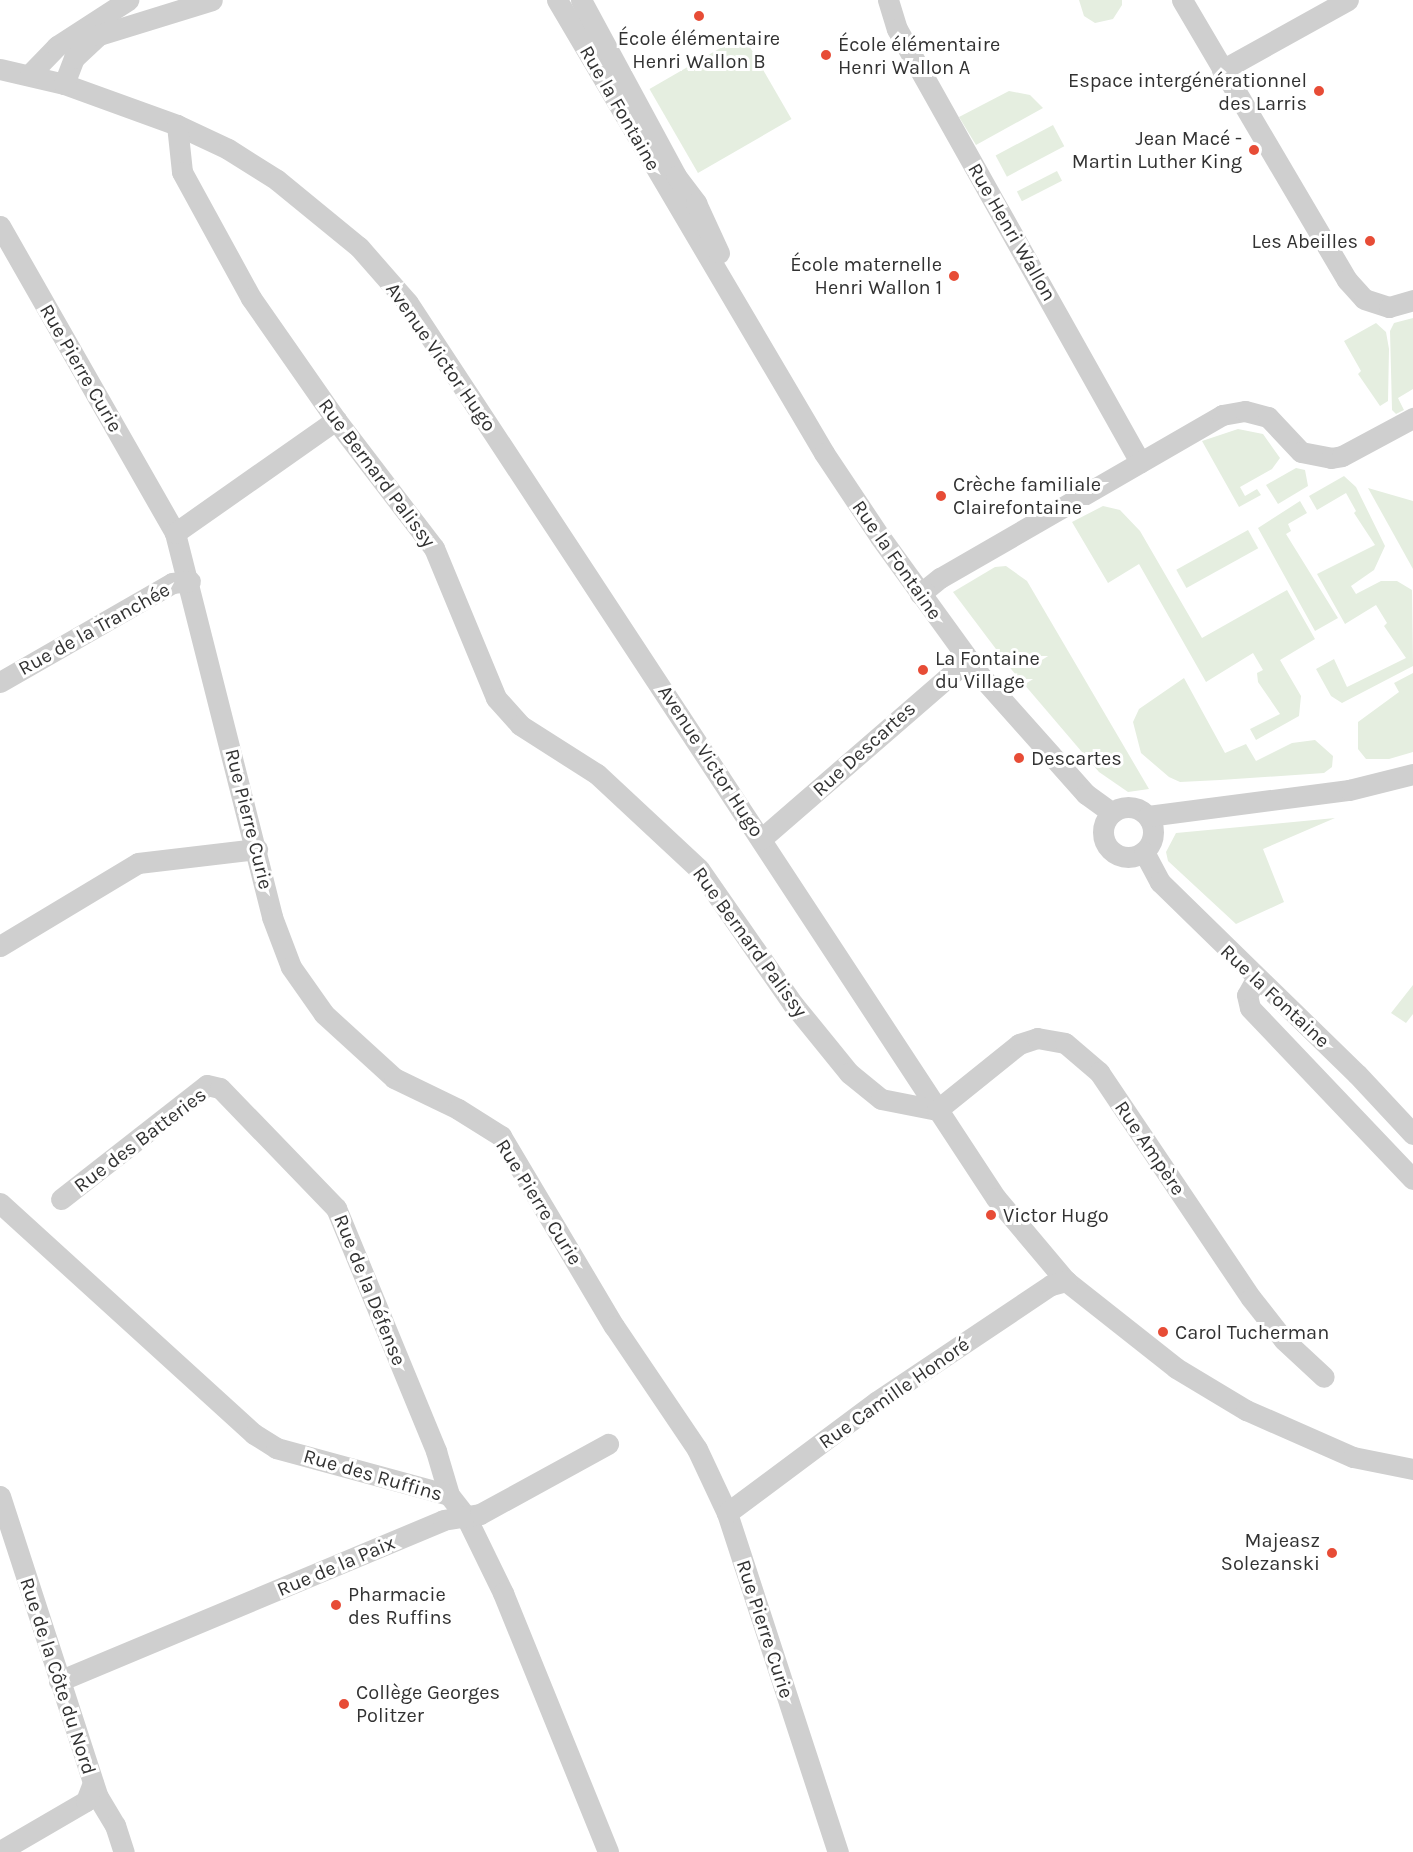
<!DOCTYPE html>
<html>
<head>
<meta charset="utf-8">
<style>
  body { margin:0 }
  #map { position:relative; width:1413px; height:1852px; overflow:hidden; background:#fff; font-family:Karla,sans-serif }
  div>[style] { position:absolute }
  .green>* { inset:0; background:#e5eee0; transform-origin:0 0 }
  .minor>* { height:21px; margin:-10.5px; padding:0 10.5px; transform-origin:10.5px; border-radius:10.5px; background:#cfcfcf }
  .minor>.ring { margin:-10.5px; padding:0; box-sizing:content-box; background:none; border:21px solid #cfcfcf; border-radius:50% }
  .dots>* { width:16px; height:16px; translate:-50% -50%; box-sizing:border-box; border:3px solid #fff; border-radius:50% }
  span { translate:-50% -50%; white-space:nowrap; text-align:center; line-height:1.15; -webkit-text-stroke:6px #fff; paint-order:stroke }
  .poi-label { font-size:20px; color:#323232 }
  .left { translate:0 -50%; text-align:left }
  .right { translate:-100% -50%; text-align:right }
  .street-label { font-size:20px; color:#323232 }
</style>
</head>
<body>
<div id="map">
  <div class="green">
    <div style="clip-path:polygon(1079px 0,1122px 0,1122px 5px,1113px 19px,1095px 23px,1084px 16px)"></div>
    <div style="left:743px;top:35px;width:97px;height:108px;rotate:60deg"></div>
    <div style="clip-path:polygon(1009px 91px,1030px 95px,1043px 108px,976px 145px,959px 117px)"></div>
    <div style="left:1053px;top:125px;width:24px;height:65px;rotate:62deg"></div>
    <div style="left:1057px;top:171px;width:11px;height:45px;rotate:63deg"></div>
    <div style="clip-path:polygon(1413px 318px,1413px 389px,1398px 398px,1404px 410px,1396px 414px,1392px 410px,1390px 331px,1394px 323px)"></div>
    <div style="clip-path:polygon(1376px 323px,1386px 332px,1389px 349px,1388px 401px,1380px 406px,1358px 374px,1361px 371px,1344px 341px)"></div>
    <div style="clip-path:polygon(1238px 429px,1263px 434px,1280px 458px,1272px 469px,1240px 487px,1245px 496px,1257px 489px,1261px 495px,1239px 507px,1202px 441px)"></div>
    <div style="clip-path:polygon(1296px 468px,1305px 470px,1308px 486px,1278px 504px,1266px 485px)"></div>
    <div style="clip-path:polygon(1344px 476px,1356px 487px,1385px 546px,1374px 570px,1351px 586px,1356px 594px,1381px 581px,1397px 581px,1412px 590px,1413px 666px,1342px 703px,1331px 696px,1316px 669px,1334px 659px,1347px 687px,1406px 658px,1384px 626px,1387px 623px,1376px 605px,1345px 624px,1317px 574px,1375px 545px,1354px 513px,1356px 511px,1346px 493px,1317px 510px,1309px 496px)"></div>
    <div style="clip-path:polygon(1368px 488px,1413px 501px,1413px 569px)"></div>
    <div style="clip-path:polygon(1300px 501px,1307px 513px,1288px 524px,1291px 531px,1286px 534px,1338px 618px,1315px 631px,1258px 528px)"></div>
    <div style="clip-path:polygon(1103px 506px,1120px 510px,1140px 531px,1202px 638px,1287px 590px,1315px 639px,1280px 660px,1301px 696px,1299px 716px,1256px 740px,1250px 729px,1280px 714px,1258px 682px,1257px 673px,1263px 670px,1253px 653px,1206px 682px,1139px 564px,1108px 583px,1072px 522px)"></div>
    <div style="left:1248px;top:530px;width:21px;height:82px;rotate:61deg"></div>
    <div style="clip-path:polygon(1006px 566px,1027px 581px,1149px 789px,1128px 792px,1099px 772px,1011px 669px,953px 592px,995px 567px)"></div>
    <div style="clip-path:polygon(1413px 673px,1413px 752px,1389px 759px,1366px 759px,1358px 749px,1358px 722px,1399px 692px,1394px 683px)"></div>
    <div style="clip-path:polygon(1184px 678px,1225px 753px,1246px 744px,1256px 761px,1292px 743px,1315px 740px,1333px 756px,1332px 767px,1324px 773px,1220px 780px,1180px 782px,1169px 777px,1141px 753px,1133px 722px,1139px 709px)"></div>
    <div style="clip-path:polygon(1335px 818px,1263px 849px,1284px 902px,1236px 924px,1168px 861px,1166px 852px,1176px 833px)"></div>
    <div style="clip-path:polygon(1413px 985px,1413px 1014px,1406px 1023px,1391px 1013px)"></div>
  </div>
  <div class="minor">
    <div style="left:557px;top:0;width:526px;rotate:59.48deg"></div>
    <div style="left:824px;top:453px;width:101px;rotate:56.3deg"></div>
    <div style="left:880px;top:537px;width:169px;rotate:54.1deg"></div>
    <div style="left:979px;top:674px;width:161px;rotate:48.3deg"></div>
    <div style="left:1086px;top:794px;width:32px;rotate:36deg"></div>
    <div style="left:581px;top:0;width:200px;rotate:61.6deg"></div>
    <div style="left:676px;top:176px;width:34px;rotate:53deg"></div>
    <div style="left:696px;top:203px;width:55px;rotate:65.3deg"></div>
    <div style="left:888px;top:0;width:30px;rotate:73deg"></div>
    <div style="left:897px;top:29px;width:497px;rotate:60.7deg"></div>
    <div style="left:1182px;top:0;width:325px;rotate:59.5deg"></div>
    <div style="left:1347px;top:280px;width:25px;rotate:48deg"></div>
    <div style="left:1364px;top:299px;width:26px;rotate:18deg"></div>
    <div style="left:1389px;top:307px;width:25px;rotate:-16deg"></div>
    <div style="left:0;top:69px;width:66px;rotate:13.2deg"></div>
    <div style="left:64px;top:84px;width:120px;rotate:19.9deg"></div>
    <div style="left:177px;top:125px;width:56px;rotate:25.2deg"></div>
    <div style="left:228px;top:149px;width:58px;rotate:32.3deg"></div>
    <div style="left:277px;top:180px;width:106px;rotate:39.3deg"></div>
    <div style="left:359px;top:247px;width:74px;rotate:48.8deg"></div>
    <div style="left:408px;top:303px;width:1071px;rotate:56.7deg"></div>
    <div style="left:996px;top:1198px;width:109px;rotate:49.9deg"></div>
    <div style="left:1066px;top:1281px;width:140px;rotate:38.3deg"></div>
    <div style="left:1176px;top:1368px;width:82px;rotate:31deg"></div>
    <div style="left:1246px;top:1410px;width:117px;rotate:23.7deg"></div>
    <div style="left:1353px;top:1457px;width:61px;rotate:11.3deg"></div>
    <div style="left:1222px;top:70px;width:144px;rotate:-29.1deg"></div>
    <div style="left:30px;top:74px;width:39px;rotate:-46deg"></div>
    <div style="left:57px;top:46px;width:85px;rotate:-32.9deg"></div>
    <div style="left:64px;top:84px;width:28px;rotate:-69deg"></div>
    <div style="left:74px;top:58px;width:34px;rotate:-43deg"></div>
    <div style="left:99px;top:35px;width:118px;rotate:-17.2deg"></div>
    <div style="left:177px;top:125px;width:47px;rotate:83.9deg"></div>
    <div style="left:182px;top:172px;width:144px;rotate:61.3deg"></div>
    <div style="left:251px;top:298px;width:149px;rotate:55.1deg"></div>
    <div style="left:336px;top:420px;width:161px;rotate:52.6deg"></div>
    <div style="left:434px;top:548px;width:162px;rotate:67.5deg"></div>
    <div style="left:496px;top:698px;width:36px;rotate:48deg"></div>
    <div style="left:520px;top:725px;width:91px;rotate:32.5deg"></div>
    <div style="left:597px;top:774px;width:139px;rotate:43deg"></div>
    <div style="left:699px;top:869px;width:165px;rotate:55.2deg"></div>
    <div style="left:793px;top:1004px;width:89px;rotate:50.9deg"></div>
    <div style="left:849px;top:1073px;width:41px;rotate:39.1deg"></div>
    <div style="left:881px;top:1099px;width:57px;rotate:11.1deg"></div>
    <div style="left:937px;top:1110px;width:105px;rotate:-38.8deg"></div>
    <div style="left:1019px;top:1044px;width:19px;rotate:-18deg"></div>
    <div style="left:1037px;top:1038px;width:28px;rotate:10deg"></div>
    <div style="left:1065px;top:1043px;width:45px;rotate:40.5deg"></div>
    <div style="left:1099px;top:1072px;width:272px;rotate:56.1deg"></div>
    <div style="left:1251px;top:1298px;width:53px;rotate:51.8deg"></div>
    <div style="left:1284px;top:1340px;width:54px;rotate:42.8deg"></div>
    <div style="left:0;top:226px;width:353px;rotate:60.3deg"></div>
    <div style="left:175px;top:533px;width:396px;rotate:75.8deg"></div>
    <div style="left:272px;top:917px;width:53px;rotate:69.2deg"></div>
    <div style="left:291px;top:967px;width:57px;rotate:54.9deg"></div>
    <div style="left:324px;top:1014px;width:95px;rotate:42.4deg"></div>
    <div style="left:394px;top:1078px;width:71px;rotate:25.8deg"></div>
    <div style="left:458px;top:1109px;width:51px;rotate:32.1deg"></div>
    <div style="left:501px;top:1136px;width:221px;rotate:59.3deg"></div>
    <div style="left:614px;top:1326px;width:148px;rotate:56deg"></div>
    <div style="left:697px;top:1449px;width:71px;rotate:64.9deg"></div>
    <div style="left:727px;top:1513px;width:357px;rotate:71.9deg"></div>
    <div style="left:175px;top:533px;width:197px;rotate:-35.1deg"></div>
    <div style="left:920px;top:594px;width:26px;rotate:-39deg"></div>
    <div style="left:940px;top:578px;width:326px;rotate:-30deg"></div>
    <div style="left:1222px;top:415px;width:23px;rotate:-10deg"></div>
    <div style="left:1245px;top:411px;width:24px;rotate:15deg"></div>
    <div style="left:1268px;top:417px;width:48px;rotate:46.7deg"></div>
    <div style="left:1301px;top:452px;width:31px;rotate:11deg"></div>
    <div style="left:1331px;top:458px;width:11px;rotate:-10deg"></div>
    <div style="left:1342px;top:456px;width:81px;rotate:-28.2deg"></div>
    <div style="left:0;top:682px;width:198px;rotate:-29.9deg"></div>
    <div style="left:172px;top:583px;width:18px;rotate:-6deg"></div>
    <div class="ring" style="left:1103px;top:807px;width:29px;height:29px"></div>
    <div style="left:1148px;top:816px;width:203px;rotate:-7.4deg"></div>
    <div style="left:1349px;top:790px;width:66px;rotate:-14deg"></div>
    <div style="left:761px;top:839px;width:274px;rotate:-40.9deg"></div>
    <div style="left:1144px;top:852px;width:34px;rotate:62deg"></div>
    <div style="left:1160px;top:882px;width:275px;rotate:44.3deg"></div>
    <div style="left:1357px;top:1074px;width:82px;rotate:47deg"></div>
    <div style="left:0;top:946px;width:161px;rotate:-31deg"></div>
    <div style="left:138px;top:863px;width:120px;rotate:-6.7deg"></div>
    <div style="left:1256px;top:979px;width:18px;rotate:119deg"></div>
    <div style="left:1247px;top:995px;width:13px;rotate:77deg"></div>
    <div style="left:1250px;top:1008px;width:236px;rotate:46.4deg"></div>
    <div style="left:61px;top:1199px;width:185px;rotate:-38deg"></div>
    <div style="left:207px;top:1085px;width:13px;rotate:13deg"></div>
    <div style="left:220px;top:1088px;width:167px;rotate:46deg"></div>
    <div style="left:336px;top:1208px;width:263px;rotate:67.6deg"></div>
    <div style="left:436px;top:1451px;width:46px;rotate:73.5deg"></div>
    <div style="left:0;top:1203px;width:343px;rotate:42.3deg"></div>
    <div style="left:254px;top:1434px;width:26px;rotate:32deg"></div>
    <div style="left:276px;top:1448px;width:179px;rotate:15.2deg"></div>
    <div style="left:449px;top:1495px;width:28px;rotate:52deg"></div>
    <div style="left:466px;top:1517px;width:85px;rotate:64deg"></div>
    <div style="left:503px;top:1593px;width:279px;rotate:67.9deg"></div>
    <div style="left:0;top:1496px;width:317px;rotate:72deg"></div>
    <div style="left:98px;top:1797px;width:33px;rotate:59deg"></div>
    <div style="left:115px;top:1825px;width:28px;rotate:72deg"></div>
    <div style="left:727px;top:1513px;width:186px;rotate:-36.7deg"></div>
    <div style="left:876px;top:1402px;width:211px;rotate:-33.8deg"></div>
    <div style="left:1051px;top:1285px;width:16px;rotate:-15deg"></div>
    <div style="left:59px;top:1681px;width:416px;rotate:-22.7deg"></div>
    <div style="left:443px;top:1520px;width:37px;rotate:-9deg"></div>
    <div style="left:480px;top:1514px;width:146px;rotate:-28.7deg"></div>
    <div style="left:0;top:1851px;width:99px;rotate:-30.2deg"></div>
    <div style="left:86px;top:1801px;width:19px;rotate:-69deg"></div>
  </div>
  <div class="dots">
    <div style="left:699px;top:16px;background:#e74c36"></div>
    <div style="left:826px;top:55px;background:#e74c36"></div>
    <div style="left:1319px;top:91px;background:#e74c36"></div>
    <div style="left:1254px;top:150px;background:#e74c36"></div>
    <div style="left:1370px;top:241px;background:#e74c36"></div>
    <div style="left:954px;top:276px;background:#e74c36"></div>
    <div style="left:941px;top:496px;background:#e74c36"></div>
    <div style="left:923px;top:670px;background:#e74c36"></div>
    <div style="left:1019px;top:758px;background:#e74c36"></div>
    <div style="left:991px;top:1215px;background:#e74c36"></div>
    <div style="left:1163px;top:1332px;background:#e74c36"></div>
    <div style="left:1332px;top:1553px;background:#e74c36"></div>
    <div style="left:336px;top:1605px;background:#e74c36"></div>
    <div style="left:344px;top:1704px;background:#e74c36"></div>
  </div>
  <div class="poi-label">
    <span style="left:699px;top:50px">École élémentaire<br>Henri Wallon B</span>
    <span class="left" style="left:838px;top:56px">École élémentaire<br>Henri Wallon A</span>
    <span class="right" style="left:1307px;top:92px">Espace intergénérationnel<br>des Larris</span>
    <span class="right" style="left:1242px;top:150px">Jean Macé -<br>Martin Luther King</span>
    <span class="right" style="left:1358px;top:241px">Les Abeilles</span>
    <span class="right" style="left:942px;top:276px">École maternelle<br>Henri Wallon 1</span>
    <span class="left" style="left:953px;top:496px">Crèche familiale<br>Clairefontaine</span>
    <span class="left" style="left:935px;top:670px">La Fontaine<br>du Village</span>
    <span class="left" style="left:1031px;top:758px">Descartes</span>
    <span class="left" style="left:1003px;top:1215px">Victor Hugo</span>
    <span class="left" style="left:1175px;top:1332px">Carol Tucherman</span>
    <span class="right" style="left:1320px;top:1552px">Majeasz<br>Solezanski</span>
    <span class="left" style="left:348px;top:1606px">Pharmacie<br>des Ruffins</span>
    <span class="left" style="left:356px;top:1704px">Collège Georges<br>Politzer</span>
  </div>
  <div class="street-label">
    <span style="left:620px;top:108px;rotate:60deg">Rue la Fontaine</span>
    <span style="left:1012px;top:232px;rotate:60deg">Rue Henri Wallon</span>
    <span style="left:441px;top:357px;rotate:55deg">Avenue Victor Hugo</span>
    <span style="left:81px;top:368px;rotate:60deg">Rue Pierre Curie</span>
    <span style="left:377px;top:473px;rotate:53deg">Rue Bernard Palissy</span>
    <span style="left:897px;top:560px;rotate:55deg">Rue la Fontaine</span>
    <span style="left:94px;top:629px;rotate:-29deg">Rue de la Tranchée</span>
    <span style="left:864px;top:749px;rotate:-42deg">Rue Descartes</span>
    <span style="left:711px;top:761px;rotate:57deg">Avenue Victor Hugo</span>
    <span style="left:249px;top:819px;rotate:76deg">Rue Pierre Curie</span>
    <span style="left:750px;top:942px;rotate:54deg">Rue Bernard Palissy</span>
    <span style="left:1275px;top:996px;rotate:43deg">Rue la Fontaine</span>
    <span style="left:140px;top:1140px;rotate:-37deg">Rue des Batteries</span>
    <span style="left:1150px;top:1148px;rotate:56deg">Rue Ampère</span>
    <span style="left:539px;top:1202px;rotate:58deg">Rue Pierre Curie</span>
    <span style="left:370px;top:1290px;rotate:68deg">Rue de la Défense</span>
    <span style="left:894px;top:1393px;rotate:-35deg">Rue Camille Honoré</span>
    <span style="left:373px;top:1475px;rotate:16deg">Rue des Ruffins</span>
    <span style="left:336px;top:1566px;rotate:-23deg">Rue de la Paix</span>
    <span style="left:765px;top:1629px;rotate:72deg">Rue Pierre Curie</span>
    <span style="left:58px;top:1676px;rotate:72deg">Rue de la Côte du Nord</span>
  </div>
</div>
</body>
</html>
